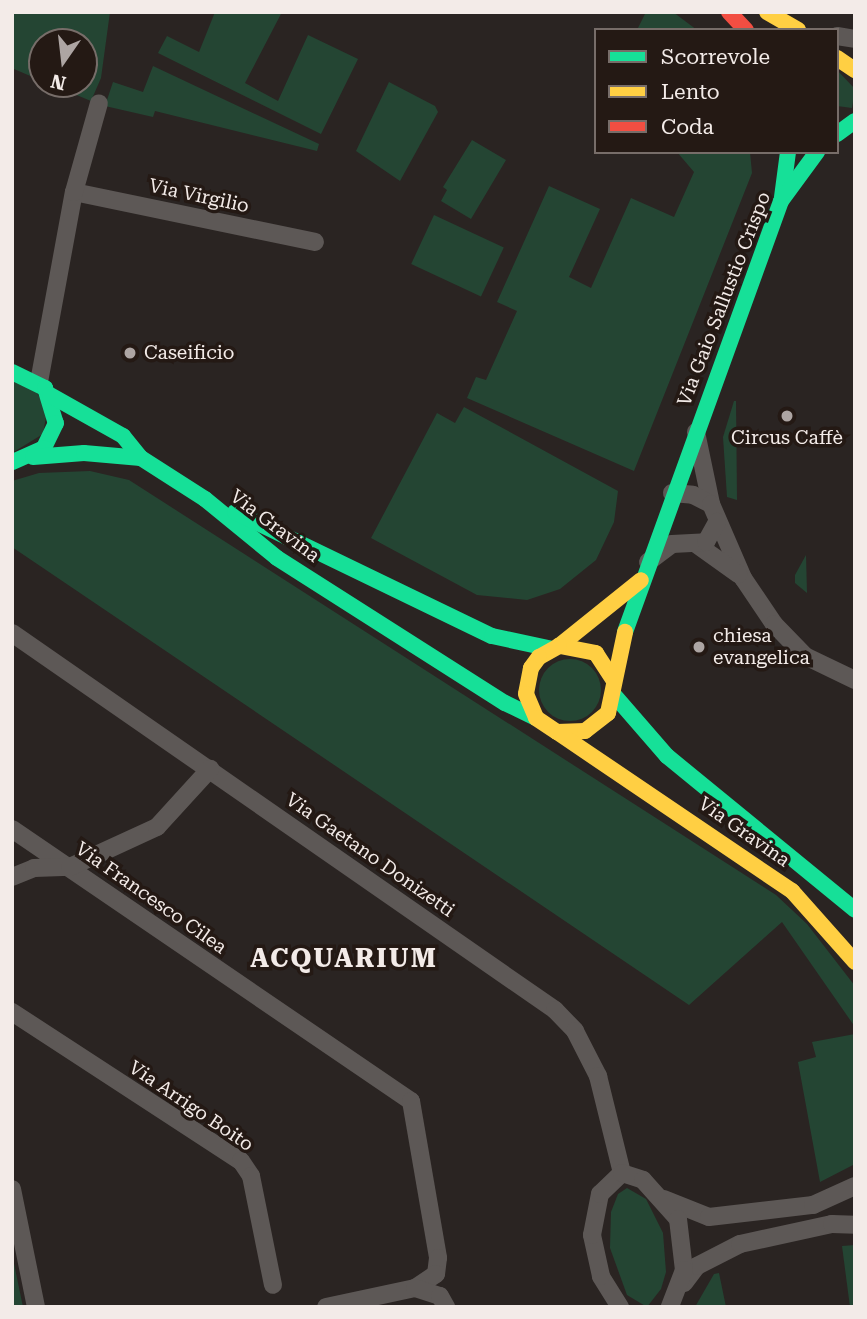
<!DOCTYPE html>
<html>
<head>
<meta charset="utf-8">
<style>
  body { margin:0 }
  #map { position:relative; width:867px; height:1319px; overflow:hidden; background:#2a2422; font-family:"Roboto Serif",serif }
  div>[style] { position:absolute }
  .green>* { inset:0; background:#244533; transform-origin:0 0 }
  .round { border-radius:50% }
  .street>* { height:18px; margin:-9px; padding:0 9px; transform-origin:9px; border-radius:9px; background:#5d5856 }
  .fast>* { height:16px; margin:-8px; padding:0 8px; transform-origin:8px; border-radius:8px; background:#16e098 }
  .slow>* { height:16px; margin:-8px; padding:0 8px; transform-origin:8px; border-radius:8px; background:#ffcf43 }
  .jam>* { height:16px; margin:-8px; padding:0 8px; transform-origin:8px; border-radius:8px; background:#f24e42 }
  .dots>* { width:19px; height:19px; translate:-50% -50%; box-sizing:border-box; border:4px solid #241914; border-radius:50% }
  span { translate:-50% -50%; white-space:nowrap; text-align:center; line-height:1.15; -webkit-text-stroke:7px #241914; paint-order:stroke }
  .street-label { font-size:19px; color:#f3ebe8 }
  .poi-label { font-size:19px; color:#f3ebe8 }
  .left { translate:0 -50%; text-align:left }
  .district-label { font-size:26px; color:#f3ebe8; font-weight:700; letter-spacing:2px }
  .frame { position:absolute; inset:0; border:14px solid #f3ebe8; pointer-events:none }
  .legend { position:absolute; left:594px; top:28px; width:245px; height:126px; box-sizing:border-box; background:#241914; border:2px solid #776d69; margin:0; padding:9px 12px; list-style:none; font-size:21px; color:#f3ebe8 }
  .legend li { display:flex; align-items:center; gap:14px; height:35px }
  .legend b { width:35px; border:2px solid #776d69 }
  .north { position:absolute; left:28px; top:28px; width:70px; height:70px; box-sizing:border-box; background:#241914; border:2px solid #776d69; border-radius:50%; rotate:194deg; font-size:19px; font-weight:700; line-height:28px; text-align:center; color:#f3ebe8 }
  .north::after { content:''; display:block; margin:auto; width:24px; height:32px; background:#ada5a3; clip-path:polygon(50% 0,100% 100%,50% 72%,0 100%) }
</style>
</head>
<body>
<div id="map">
  <div class="green">
    <div style="clip-path:polygon(12px 12px,110px 12px,101px 78px,91px 101px,50px 84px,84px 84px,84px 42px,42px 42px,42px 81px,14px 69px)"></div>
    <div style="clip-path:polygon(215px 12px,282px 12px,245px 83px,278px 101px,308px 35px,358px 59px,321px 134px,158px 53px,167px 36px,199px 52px)"></div>
    <div style="clip-path:polygon(646px 12px,673px 12px,697px 30px,637px 30px)"></div>
    <div style="clip-path:polygon(153px 66px,319px 144px,317px 151px,155px 111px,153px 117px,105px 106px,113px 82px,143px 92px)"></div>
    <div style="clip-path:polygon(837px 70px,855px 89px,852px 108px,837px 106px)"></div>
    <div style="clip-path:polygon(389px 82px,435px 106px,438px 112px,400px 181px,356px 151px)"></div>
    <div style="clip-path:polygon(472px 140px,506px 160px,471px 219px,441px 201px,447px 190px,443px 187px)"></div>
    <div style="clip-path:polygon(677px 152px,750px 152px,752px 173px,634px 471px,467px 398px,476px 377px,486px 380px,517px 311px,497px 302px,549px 186px,600px 209px,569px 277px,591px 288px,631px 198px,674px 217px,694px 172px)"></div>
    <div style="left:434px;top:215px;width:77px;height:54px;rotate:25deg"></div>
    <div style="clip-path:polygon(12px 381px,36px 391px,47px 411px,43px 434px,12px 453px)"></div>
    <div style="clip-path:polygon(734px 401px,736px 401px,737px 500px,727px 497px,723px 437px)"></div>
    <div style="clip-path:polygon(464px 407px,618px 491px,614px 522px,596px 560px,560px 589px,527px 600px,477px 595px,371px 538px,437px 413px,455px 423px)"></div>
    <div style="clip-path:polygon(90px 471px,129px 480px,776px 895px,807px 924px,855px 986px,855px 1027px,782px 922px,689px 1005px,12px 547px,12px 481px,39px 473px)"></div>
    <div style="clip-path:polygon(806px 555px,807px 593px,795px 583px,795px 575px)"></div>
    <div class="round" style="left:539px;top:659px;width:62px;height:62px"></div>
    <div style="clip-path:polygon(855px 1034px,855px 1164px,820px 1182px,798px 1062px,816px 1057px,812px 1042px)"></div>
    <div style="clip-path:polygon(627px 1188px,646px 1199px,663px 1233px,666px 1272px,661px 1289px,647px 1307px,627px 1295px,610px 1248px,611px 1212px,618px 1194px)"></div>
    <div style="clip-path:polygon(855px 1245px,855px 1307px,850px 1307px,842px 1246px)"></div>
    <div style="clip-path:polygon(12px 1254px,23px 1307px,12px 1307px)"></div>
    <div style="clip-path:polygon(719px 1273px,726px 1307px,695px 1307px,714px 1274px)"></div>
  </div>
  <div class="street">
    <div style="left:837px;top:36px;width:18px;rotate:9deg"></div>
    <div style="left:74px;top:192px;width:246px;rotate:11.7deg"></div>
    <div style="left:39px;top:382px;width:193px;rotate:-79.6deg"></div>
    <div style="left:74px;top:192px;width:92px;rotate:-74.3deg"></div>
    <div style="left:696px;top:432px;width:74px;rotate:78.2deg"></div>
    <div style="left:672px;top:493px;width:21px;rotate:5deg"></div>
    <div style="left:693px;top:495px;width:20px;rotate:27deg"></div>
    <div style="left:711px;top:504px;width:81px;rotate:66.6deg"></div>
    <div style="left:743px;top:578px;width:55px;rotate:56deg"></div>
    <div style="left:774px;top:624px;width:45px;rotate:45.9deg"></div>
    <div style="left:805px;top:656px;width:55px;rotate:25.6deg"></div>
    <div style="left:696px;top:544px;width:52px;rotate:35.5deg"></div>
    <div style="left:648px;top:562px;width:30px;rotate:-37deg"></div>
    <div style="left:672px;top:544px;width:34px;rotate:-3deg"></div>
    <div style="left:706px;top:542px;width:23px;rotate:-61deg"></div>
    <div style="left:12px;top:633px;width:661px;rotate:34.77deg"></div>
    <div style="left:555px;top:1010px;width:29px;rotate:46deg"></div>
    <div style="left:575px;top:1031px;width:51px;rotate:62.9deg"></div>
    <div style="left:598px;top:1076px;width:100px;rotate:76.1deg"></div>
    <div style="left:12px;top:829px;width:483px;rotate:34.3deg"></div>
    <div style="left:411px;top:1101px;width:159px;rotate:80.2deg"></div>
    <div style="left:438px;top:1258px;width:16px;rotate:97deg"></div>
    <div style="left:436px;top:1274px;width:25px;rotate:146deg"></div>
    <div style="left:415px;top:1288px;width:91px;rotate:167.9deg"></div>
    <div style="left:12px;top:877px;width:24px;rotate:-22deg"></div>
    <div style="left:34px;top:868px;width:36px;rotate:-2deg"></div>
    <div style="left:70px;top:867px;width:96px;rotate:-24.7deg"></div>
    <div style="left:157px;top:827px;width:79px;rotate:-47.6deg"></div>
    <div style="left:12px;top:1012px;width:273px;rotate:33.1deg"></div>
    <div style="left:241px;top:1161px;width:18px;rotate:56deg"></div>
    <div style="left:251px;top:1176px;width:111px;rotate:78.6deg"></div>
    <div style="left:12px;top:1189px;width:120px;rotate:78.5deg"></div>
    <div style="left:664px;top:1199px;width:48px;rotate:21.8deg"></div>
    <div style="left:709px;top:1217px;width:105px;rotate:-6.6deg"></div>
    <div style="left:813px;top:1205px;width:46px;rotate:-24.3deg"></div>
    <div style="left:684px;top:1283px;width:21px;rotate:-53deg"></div>
    <div style="left:697px;top:1266px;width:48px;rotate:-27.1deg"></div>
    <div style="left:740px;top:1244px;width:94px;rotate:-12.3deg"></div>
    <div style="left:832px;top:1224px;width:23px;rotate:2deg"></div>
    <div style="left:415px;top:1288px;width:26px;rotate:18deg"></div>
    <div style="left:440px;top:1296px;width:13px;rotate:61deg"></div>
    <div style="left:620px;top:1307px;width:36px;rotate:-122deg"></div>
    <div style="left:601px;top:1276px;width:42px;rotate:-102.4deg"></div>
    <div style="left:592px;top:1235px;width:42px;rotate:-79deg"></div>
    <div style="left:600px;top:1194px;width:30px;rotate:-44deg"></div>
    <div style="left:622px;top:1173px;width:22px;rotate:18deg"></div>
    <div style="left:643px;top:1180px;width:52px;rotate:48.1deg"></div>
    <div style="left:678px;top:1219px;width:51px;rotate:83.3deg"></div>
    <div style="left:684px;top:1270px;width:40px;rotate:111deg"></div>
  </div>
  <div class="fast">
    <div style="left:837px;top:134px;width:22px;rotate:-36deg"></div>
    <div style="left:782px;top:197px;width:45px;rotate:-82.4deg"></div>
    <div style="left:12px;top:372px;width:37px;rotate:26deg"></div>
    <div style="left:45px;top:388px;width:37px;rotate:73deg"></div>
    <div style="left:56px;top:423px;width:28px;rotate:116deg"></div>
    <div style="left:44px;top:448px;width:35px;rotate:156deg"></div>
    <div style="left:50px;top:395px;width:84px;rotate:29.3deg"></div>
    <div style="left:123px;top:436px;width:28px;rotate:51deg"></div>
    <div style="left:141px;top:458px;width:76px;rotate:32.6deg"></div>
    <div style="left:205px;top:499px;width:93px;rotate:39.3deg"></div>
    <div style="left:277px;top:558px;width:270px;rotate:32.5deg"></div>
    <div style="left:505px;top:703px;width:34px;rotate:26deg"></div>
    <div style="left:33px;top:457px;width:51px;rotate:-4.5deg"></div>
    <div style="left:84px;top:453px;width:57px;rotate:5deg"></div>
    <div style="left:235px;top:512px;width:285px;rotate:25.8deg"></div>
    <div style="left:492px;top:636px;width:61px;rotate:12.2deg"></div>
    <div style="left:625px;top:632px;width:458px;rotate:-70.1deg"></div>
    <div style="left:781px;top:201px;width:61px;rotate:-53.7deg"></div>
    <div style="left:614px;top:695px;width:81px;rotate:49deg"></div>
    <div style="left:667px;top:756px;width:243px;rotate:39.3deg"></div>
  </div>
  <div class="slow">
    <div style="left:767px;top:12px;width:36px;rotate:30deg"></div>
    <div style="left:837px;top:58px;width:22px;rotate:34deg"></div>
    <div style="left:559px;top:646px;width:105px;rotate:-38.8deg"></div>
    <div style="left:614px;top:681px;width:33px;rotate:-123deg"></div>
    <div style="left:596px;top:653px;width:38px;rotate:-169deg"></div>
    <div style="left:559px;top:646px;width:23px;rotate:151deg"></div>
    <div style="left:539px;top:657px;width:14px;rotate:126deg"></div>
    <div style="left:531px;top:668px;width:26px;rotate:101deg"></div>
    <div style="left:526px;top:694px;width:26px;rotate:67deg"></div>
    <div style="left:536px;top:718px;width:25px;rotate:34deg"></div>
    <div style="left:557px;top:732px;width:28px;rotate:-2deg"></div>
    <div style="left:585px;top:731px;width:29px;rotate:-38deg"></div>
    <div style="left:608px;top:713px;width:83px;rotate:-78.1deg"></div>
    <div style="left:557px;top:732px;width:284px;rotate:34.1deg"></div>
    <div style="left:792px;top:891px;width:95px;rotate:48.4deg"></div>
  </div>
  <div class="jam">
    <div style="left:729px;top:12px;width:25px;rotate:47deg"></div>
  </div>
  <div class="dots">
    <div style="left:130px;top:353px;background:#ada5a3"></div>
    <div style="left:787px;top:416px;background:#ada5a3"></div>
    <div style="left:699px;top:647px;background:#ada5a3"></div>
  </div>
  <div class="street-label">
    <span style="left:199px;top:196px;rotate:12deg">Via Virgilio</span>
    <span style="left:724px;top:299px;rotate:-69deg">Via Gaio Sallustio Crispo</span>
    <span style="left:275px;top:526px;rotate:37deg">Via Gravina</span>
    <span style="left:744px;top:832px;rotate:35deg">Via Gravina</span>
    <span style="left:370px;top:855px;rotate:35deg">Via Gaetano Donizetti</span>
    <span style="left:151px;top:898px;rotate:35deg">Via Francesco Cilea</span>
    <span style="left:191px;top:1106px;rotate:34deg">Via Arrigo Boito</span>
  </div>
  <div class="poi-label">
    <span class="left" style="left:144px;top:353px">Caseificio</span>
    <span style="left:787px;top:438px">Circus Caffè</span>
    <span class="left" style="left:713px;top:647px">chiesa<br>evangelica</span>
  </div>
  <div class="district-label">
    <span style="left:344px;top:959px">ACQUARIUM</span>
  </div>
  <div class="frame"></div>
  <ul class="legend">
  <li><b style="height:9px;background:#16e098"></b>Scorrevole</li>
  <li><b style="height:9px;background:#ffcf43"></b>Lento</li>
  <li><b style="height:9px;background:#f24e42"></b>Coda</li>
  </ul>
  <div class="north">N</div>
</div>
</body>
</html>
